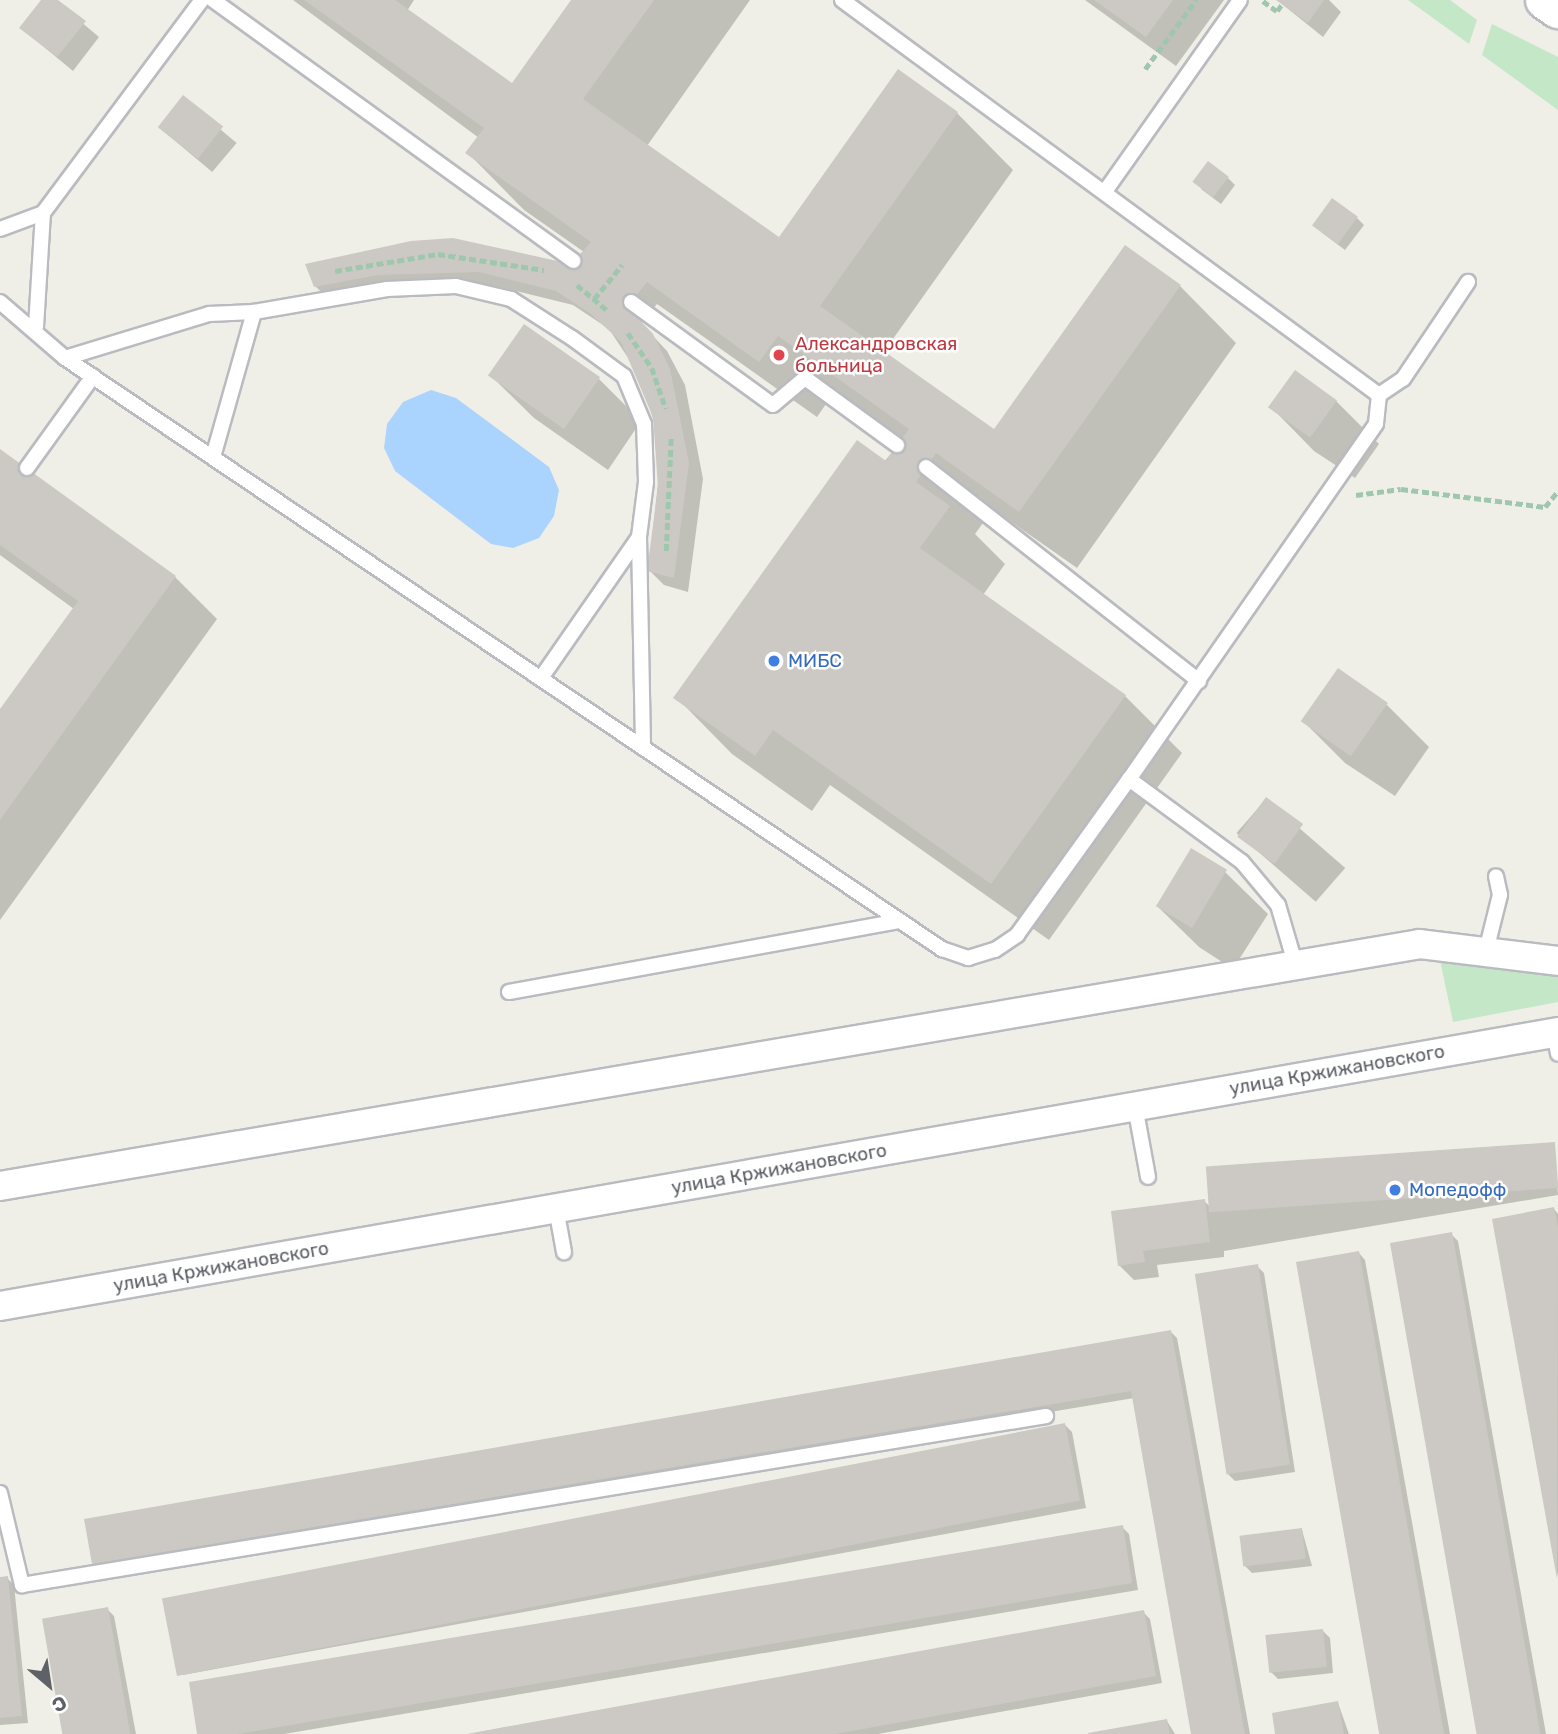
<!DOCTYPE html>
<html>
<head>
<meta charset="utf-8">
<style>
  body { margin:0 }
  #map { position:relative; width:1558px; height:1734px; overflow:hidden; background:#f0efe7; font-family:Rubik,sans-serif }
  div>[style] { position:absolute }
  .green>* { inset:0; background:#c4e7c7 }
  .water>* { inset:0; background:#aad3fd }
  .shadow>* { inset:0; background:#0003; transform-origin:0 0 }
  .building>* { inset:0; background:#ccc9c4; transform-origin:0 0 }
  .path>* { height:4.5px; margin-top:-2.25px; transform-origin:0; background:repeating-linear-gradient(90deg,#9ec7ad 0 7px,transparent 0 10.5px) }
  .roads { filter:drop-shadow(2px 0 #b9bbc0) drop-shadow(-2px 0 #b9bbc0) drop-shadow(0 2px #b9bbc0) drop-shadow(0 -2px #b9bbc0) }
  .lane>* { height:14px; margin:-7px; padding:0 7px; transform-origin:7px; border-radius:7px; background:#fff }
  .street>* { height:28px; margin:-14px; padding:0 14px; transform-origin:14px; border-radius:14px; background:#fff }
  .secondary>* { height:38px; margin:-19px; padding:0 19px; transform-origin:19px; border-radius:19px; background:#fff }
  .dots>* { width:19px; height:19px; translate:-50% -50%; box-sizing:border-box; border:4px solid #fff; border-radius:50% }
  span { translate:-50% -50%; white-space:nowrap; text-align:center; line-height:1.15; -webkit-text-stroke:5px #fff; paint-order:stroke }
  .health-label { font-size:19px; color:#be3a42 }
  .left { translate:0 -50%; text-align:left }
  .shop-label { font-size:19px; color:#366cbe }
  .street-label { font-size:19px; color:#5e6167 }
  .north { position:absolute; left:14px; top:1650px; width:70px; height:70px; -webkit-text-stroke:5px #fff; paint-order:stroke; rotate:151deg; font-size:19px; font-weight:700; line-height:28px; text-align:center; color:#5e6167 }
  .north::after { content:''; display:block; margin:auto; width:24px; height:32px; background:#5e6167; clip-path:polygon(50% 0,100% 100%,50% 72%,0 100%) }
</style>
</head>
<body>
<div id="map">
  <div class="green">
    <div style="clip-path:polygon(1408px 0,1450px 0,1477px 20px,1469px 44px)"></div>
    <div style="clip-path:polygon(1492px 24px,1558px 57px,1558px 110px,1482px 55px)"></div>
    <div style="clip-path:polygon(1440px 960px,1558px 977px,1558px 1002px,1453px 1022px)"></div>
  </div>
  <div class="water">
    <div style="clip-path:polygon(431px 390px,456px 398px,549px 467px,559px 490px,554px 516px,539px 538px,513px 548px,491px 544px,395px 471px,384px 448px,387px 424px,403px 402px)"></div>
  </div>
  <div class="shadow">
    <div style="clip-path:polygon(43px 0,55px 0,99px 37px,73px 71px,21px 28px)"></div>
    <div style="clip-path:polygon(293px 0,414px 0,407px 11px,512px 85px,573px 0,750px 0,647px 146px,779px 240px,957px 113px,1013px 170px,883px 353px,995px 432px,1180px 286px,1236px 343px,1077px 568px,993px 509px,975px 534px,1005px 564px,983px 595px,1125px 696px,1182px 753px,1049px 940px,830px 785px,812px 811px,732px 754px,676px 697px,904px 439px,835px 391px,817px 417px,657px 304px,641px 323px,667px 351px,685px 385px,703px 479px,688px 592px,664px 585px,649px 570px,661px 453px,644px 382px,609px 329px,573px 305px,496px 286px,394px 289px,331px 301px,315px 286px,307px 265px,572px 266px,584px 252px,524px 210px,468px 153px,479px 138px)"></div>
    <div style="clip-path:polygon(1085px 0,1224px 0,1176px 66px)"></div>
    <div style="clip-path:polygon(1277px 0,1329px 0,1341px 12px,1323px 37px)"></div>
    <div style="left:183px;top:98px;width:70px;height:38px;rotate:40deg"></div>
    <div style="clip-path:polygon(1228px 178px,1235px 185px,1221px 204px,1201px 189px)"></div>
    <div style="clip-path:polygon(1357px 218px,1364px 225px,1345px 250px,1321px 232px)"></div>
    <div style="clip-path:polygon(1295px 373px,1336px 401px,1379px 444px,1355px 478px,1314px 451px,1272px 408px)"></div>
    <div style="clip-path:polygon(491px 376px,599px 379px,641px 421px,608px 470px,534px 418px)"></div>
    <div style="clip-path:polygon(0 451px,175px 577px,217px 619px,0 920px,0 712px,74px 609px,0 555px)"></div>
    <div style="clip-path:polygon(1387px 705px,1429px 747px,1395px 796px,1345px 763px,1303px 721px)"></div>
    <div style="left:1266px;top:799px;width:105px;height:45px;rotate:41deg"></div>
    <div style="clip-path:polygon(1225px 872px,1268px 914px,1233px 969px,1199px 947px,1156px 905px)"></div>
    <div style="clip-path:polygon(1554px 1144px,1558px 1195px,1224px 1251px,1224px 1257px,1157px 1265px,1159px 1277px,1134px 1280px,1119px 1265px,1204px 1201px,1213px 1209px)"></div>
    <div style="clip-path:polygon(1554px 1209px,1558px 1214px,1558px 1577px,1494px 1220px)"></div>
    <div style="clip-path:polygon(1451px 1234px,1458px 1241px,1546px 1734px,1479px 1734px)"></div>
    <div style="clip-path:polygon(1358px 1252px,1365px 1260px,1450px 1734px,1383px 1734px)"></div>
    <div style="clip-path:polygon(1257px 1266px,1264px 1273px,1295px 1472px,1235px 1481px,1228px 1474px)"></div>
    <div style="clip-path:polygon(1170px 1331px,1177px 1338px,1250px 1734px,1192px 1734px,1134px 1398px,101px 1570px,94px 1563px)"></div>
    <div style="clip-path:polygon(1065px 1425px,1072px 1432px,1086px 1508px,183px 1675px,176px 1668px)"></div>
    <div style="clip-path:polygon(1122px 1527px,1129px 1534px,1138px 1590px,284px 1734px,199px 1734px)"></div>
    <div style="clip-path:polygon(1302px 1530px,1312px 1566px,1252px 1573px,1245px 1566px)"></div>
    <div style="clip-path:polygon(7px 1578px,14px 1585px,28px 1723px,0 1725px,0 1579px)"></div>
    <div style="clip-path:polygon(107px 1609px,114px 1616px,136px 1734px,65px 1734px)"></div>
    <div style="clip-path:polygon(1143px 1612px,1150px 1619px,1162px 1683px,878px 1734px,469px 1734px)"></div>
    <div style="clip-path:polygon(1323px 1631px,1330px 1638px,1333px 1673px,1278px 1679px,1271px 1672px)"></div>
    <div style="clip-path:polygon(1338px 1703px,1349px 1734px,1277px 1734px)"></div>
    <div style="clip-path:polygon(1167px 1721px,1175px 1734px,1090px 1734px)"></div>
  </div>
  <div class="building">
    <div style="clip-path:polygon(41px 0,58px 0,86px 21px,57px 57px,19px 28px)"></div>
    <div style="clip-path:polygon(304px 0,395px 0,512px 83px,571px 0,654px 0,583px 99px,779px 237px,898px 69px,958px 112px,820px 306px,994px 429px,1125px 245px,1181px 285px,1019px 512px,936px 453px,916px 482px,950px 506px,920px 548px,1126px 695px,991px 884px,773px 730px,755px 756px,673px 698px,857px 440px,886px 461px,909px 429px,778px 336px,759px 362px,647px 282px,627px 307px,653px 334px,670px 369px,689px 463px,674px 578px,647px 571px,658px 487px,653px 417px,621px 342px,591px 314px,556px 291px,479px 272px,378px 275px,314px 287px,305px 264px,411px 241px,453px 238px,571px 264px,591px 242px,465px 153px,484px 128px)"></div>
    <div style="clip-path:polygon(1094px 0,1173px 0,1146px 37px)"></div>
    <div style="clip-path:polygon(1276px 0,1324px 0,1308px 23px)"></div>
    <div style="left:183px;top:95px;width:51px;height:41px;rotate:38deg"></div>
    <div style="left:1208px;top:161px;width:26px;height:26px;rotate:37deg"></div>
    <div style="left:1332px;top:198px;width:32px;height:34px;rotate:36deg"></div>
    <div style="left:524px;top:324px;width:93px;height:63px;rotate:35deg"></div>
    <div style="left:1295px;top:370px;width:52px;height:46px;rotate:36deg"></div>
    <div style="clip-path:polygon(0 449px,176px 576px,0 820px,0 709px,78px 601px,0 545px)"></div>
    <div style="left:1338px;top:668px;width:61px;height:65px;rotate:35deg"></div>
    <div style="left:1266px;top:797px;width:46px;height:49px;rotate:36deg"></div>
    <div style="left:1191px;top:848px;width:42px;height:68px;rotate:31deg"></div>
    <div style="left:1555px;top:1142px;width:46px;height:350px;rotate:86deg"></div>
    <div style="clip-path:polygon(1205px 1199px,1210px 1242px,1143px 1251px,1145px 1262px,1118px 1266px,1111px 1211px)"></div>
    <div style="clip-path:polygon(1554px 1207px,1558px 1228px,1557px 1579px,1492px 1219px)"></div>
    <div style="left:1452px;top:1232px;width:510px;height:63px;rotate:80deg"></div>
    <div style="left:1359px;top:1251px;width:491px;height:64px;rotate:80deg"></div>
    <div style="left:1258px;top:1264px;width:203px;height:64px;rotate:81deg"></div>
    <div style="clip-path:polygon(1171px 1330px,1245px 1734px,1191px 1734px,1131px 1391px,92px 1564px,84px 1519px)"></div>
    <div style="left:1065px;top:1423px;width:79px;height:920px;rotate:79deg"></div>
    <div style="clip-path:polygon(1123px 1525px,1132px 1583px,238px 1734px,197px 1734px,189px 1682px)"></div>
    <div style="left:1302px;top:1528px;width:31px;height:63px;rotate:83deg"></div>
    <div style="clip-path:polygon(8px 1576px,22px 1716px,0 1718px,0 1577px)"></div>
    <div style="left:108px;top:1607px;width:129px;height:67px;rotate:80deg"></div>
    <div style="clip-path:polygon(1144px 1610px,1156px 1676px,835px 1734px,467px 1734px)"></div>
    <div style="left:1323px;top:1629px;width:38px;height:58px;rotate:84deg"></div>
    <div style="clip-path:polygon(1338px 1701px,1344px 1734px,1275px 1734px,1272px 1713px)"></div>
    <div style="clip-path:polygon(1167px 1719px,1170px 1734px,1088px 1734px,1088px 1733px)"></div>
  </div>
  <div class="path">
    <div style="left:1263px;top:1px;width:17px;rotate:36deg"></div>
    <div style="left:1277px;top:11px;width:9px;rotate:-54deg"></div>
    <div style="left:1145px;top:69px;width:86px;rotate:-53.5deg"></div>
    <div style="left:335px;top:271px;width:104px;rotate:-9.4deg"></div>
    <div style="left:438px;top:254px;width:107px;rotate:8.6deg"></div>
    <div style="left:577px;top:285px;width:40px;rotate:40deg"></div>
    <div style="left:594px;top:299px;width:44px;rotate:-50.5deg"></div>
    <div style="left:628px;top:333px;width:42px;rotate:55.6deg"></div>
    <div style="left:652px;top:368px;width:43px;rotate:71.1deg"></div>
    <div style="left:1356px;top:495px;width:45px;rotate:-7.6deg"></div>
    <div style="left:1401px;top:489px;width:145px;rotate:7.1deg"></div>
    <div style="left:1545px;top:507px;width:21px;rotate:-51deg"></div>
    <div style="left:666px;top:551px;width:113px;rotate:-87.5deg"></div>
  </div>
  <div class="roads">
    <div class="lane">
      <div style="left:213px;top:0;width:445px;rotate:35.9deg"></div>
      <div style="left:842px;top:0;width:667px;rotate:36.34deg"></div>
      <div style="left:1379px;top:395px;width:29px;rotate:96deg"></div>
      <div style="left:1376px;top:424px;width:432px;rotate:124.8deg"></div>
      <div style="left:1106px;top:190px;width:232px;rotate:-54.8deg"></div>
      <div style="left:0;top:229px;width:46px;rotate:-20.4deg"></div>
      <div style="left:0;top:302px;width:86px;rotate:40.7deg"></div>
      <div style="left:65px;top:358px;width:1058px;rotate:33.98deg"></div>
      <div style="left:942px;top:949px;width:28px;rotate:19deg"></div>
      <div style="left:968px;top:958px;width:28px;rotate:-17deg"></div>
      <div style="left:995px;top:950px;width:27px;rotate:-34deg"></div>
      <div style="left:1017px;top:935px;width:192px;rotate:-54.3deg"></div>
      <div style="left:1129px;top:779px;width:140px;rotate:36.3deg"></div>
      <div style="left:1242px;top:862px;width:56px;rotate:50.1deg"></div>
      <div style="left:1278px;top:905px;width:60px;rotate:73.7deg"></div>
      <div style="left:631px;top:302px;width:175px;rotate:36deg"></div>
      <div style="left:773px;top:405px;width:42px;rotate:-40.2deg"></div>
      <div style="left:805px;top:378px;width:114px;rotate:36.1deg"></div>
      <div style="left:36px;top:327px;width:114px;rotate:-86.5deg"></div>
      <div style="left:43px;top:213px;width:266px;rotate:-53.3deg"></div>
      <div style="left:65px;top:358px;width:151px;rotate:-17deg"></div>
      <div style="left:209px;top:314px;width:45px;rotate:-2.5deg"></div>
      <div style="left:254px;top:312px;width:135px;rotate:-9.8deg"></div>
      <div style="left:387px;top:289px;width:69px;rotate:-2.5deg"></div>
      <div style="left:456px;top:286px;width:57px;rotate:13.3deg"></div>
      <div style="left:511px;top:299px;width:72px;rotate:32.6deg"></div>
      <div style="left:572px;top:338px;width:64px;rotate:36.2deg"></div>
      <div style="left:624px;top:376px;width:52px;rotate:67.4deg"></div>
      <div style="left:644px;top:424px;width:58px;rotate:88deg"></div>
      <div style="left:646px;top:482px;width:55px;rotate:97.3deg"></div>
      <div style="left:639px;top:537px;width:172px;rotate:124.8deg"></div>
      <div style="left:1379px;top:395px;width:29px;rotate:-34deg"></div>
      <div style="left:1403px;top:379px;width:117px;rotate:-56.2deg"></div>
      <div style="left:213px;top:457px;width:151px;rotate:-74.2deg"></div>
      <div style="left:926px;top:467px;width:347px;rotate:38.1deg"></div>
      <div style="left:27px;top:468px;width:113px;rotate:-54.3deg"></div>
      <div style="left:639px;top:537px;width:211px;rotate:88.9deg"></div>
      <div style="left:1486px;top:951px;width:58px;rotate:-76deg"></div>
      <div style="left:1500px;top:895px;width:19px;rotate:-102deg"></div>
      <div style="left:509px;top:992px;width:396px;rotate:-10.3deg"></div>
      <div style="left:1554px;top:1033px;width:21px;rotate:79deg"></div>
      <div style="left:1135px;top:1106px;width:72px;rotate:79.6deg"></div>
      <div style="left:556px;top:1208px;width:45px;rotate:79.7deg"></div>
      <div style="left:0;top:1493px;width:95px;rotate:76.6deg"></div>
      <div style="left:22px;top:1585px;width:1038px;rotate:-9.37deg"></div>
    </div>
    <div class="street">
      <div style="left:0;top:1186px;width:1440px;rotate:-9.67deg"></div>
      <div style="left:1420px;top:944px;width:139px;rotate:7deg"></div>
      <div style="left:0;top:1306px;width:1582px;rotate:-9.97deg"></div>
    </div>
    <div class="secondary">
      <div style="left:1545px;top:0;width:16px;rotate:35deg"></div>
    </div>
  </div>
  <div class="dots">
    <div style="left:779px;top:355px;background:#e0444e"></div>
    <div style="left:774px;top:661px;background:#3f7fe0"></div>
    <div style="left:1395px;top:1190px;background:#3f7fe0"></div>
  </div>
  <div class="health-label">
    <span class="left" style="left:795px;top:355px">Александровская<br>больница</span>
  </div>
  <div class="shop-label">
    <span class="left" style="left:788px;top:661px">МИБС</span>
    <span class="left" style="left:1409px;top:1190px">Мопедофф</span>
  </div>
  <div class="street-label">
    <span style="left:1337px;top:1070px;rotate:-10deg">улица Кржижановского</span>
    <span style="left:779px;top:1169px;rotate:-10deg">улица Кржижановского</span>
    <span style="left:221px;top:1267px;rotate:-10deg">улица Кржижановского</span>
  </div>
  <div class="north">С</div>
</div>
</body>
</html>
